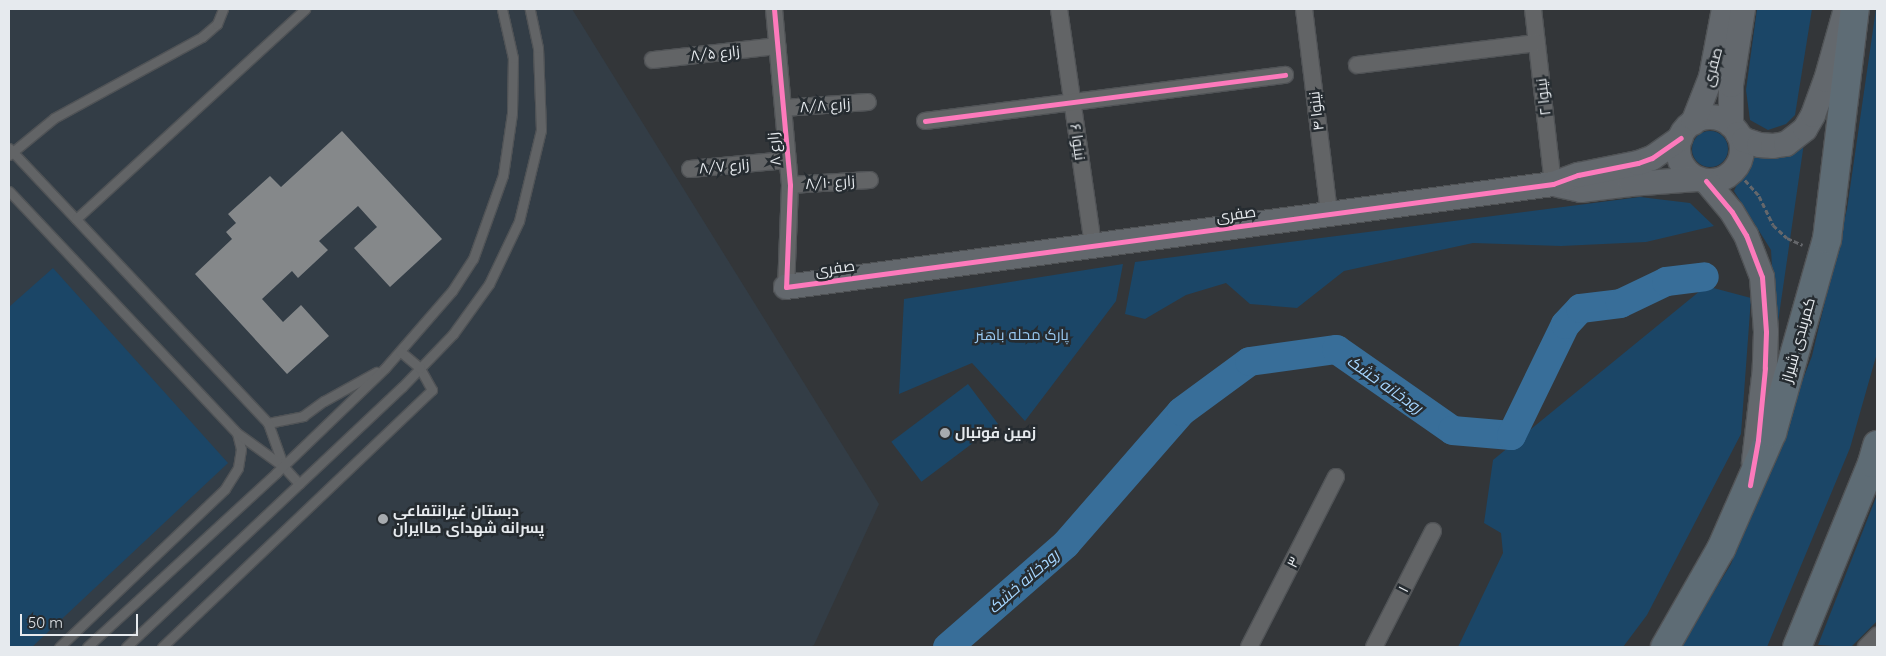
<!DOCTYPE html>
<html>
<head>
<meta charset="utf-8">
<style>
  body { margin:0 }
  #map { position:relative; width:1886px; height:656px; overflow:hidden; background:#333639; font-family:Quicksand,Cairo,sans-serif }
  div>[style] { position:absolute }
  .built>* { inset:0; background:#333d46 }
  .green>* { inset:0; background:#1b4667; transform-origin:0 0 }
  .round { border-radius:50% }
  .river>* { height:29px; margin:-14.5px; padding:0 14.5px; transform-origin:14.5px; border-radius:14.5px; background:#386e99 }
  .building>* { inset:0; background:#85888a }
  .path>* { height:3px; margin-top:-1.5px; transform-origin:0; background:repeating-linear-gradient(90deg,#65676b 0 5px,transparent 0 7.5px) }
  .roads { filter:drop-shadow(1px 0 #505356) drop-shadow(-1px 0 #505356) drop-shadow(0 1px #505356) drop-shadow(0 -1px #505356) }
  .lane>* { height:9px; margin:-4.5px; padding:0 4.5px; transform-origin:4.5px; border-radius:4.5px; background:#626466 }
  .street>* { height:16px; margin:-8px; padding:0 8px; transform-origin:8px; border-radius:8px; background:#626466 }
  .secondary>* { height:24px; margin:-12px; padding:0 12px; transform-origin:12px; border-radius:12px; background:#63686d }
  .secondary>.ring { margin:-12px; padding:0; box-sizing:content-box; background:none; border:24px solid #63686d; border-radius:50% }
  .highway>* { height:28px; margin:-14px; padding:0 14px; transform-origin:14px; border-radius:14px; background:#5e6c75 }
  .cycleway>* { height:5px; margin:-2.5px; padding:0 2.5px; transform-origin:2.5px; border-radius:2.5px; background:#fd7abc }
  .dots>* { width:14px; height:14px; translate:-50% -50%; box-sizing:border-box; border:2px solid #262c31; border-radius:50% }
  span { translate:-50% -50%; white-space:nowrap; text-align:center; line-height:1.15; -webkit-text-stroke:5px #262c31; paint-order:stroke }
  .street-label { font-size:15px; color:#e6eaee }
  .park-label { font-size:15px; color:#99c9f1 }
  .poi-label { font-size:15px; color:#e6eaee; font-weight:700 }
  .left { translate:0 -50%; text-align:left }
  .water-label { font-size:16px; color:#a6d6ff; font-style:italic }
  .frame { position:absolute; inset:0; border:10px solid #e6eaee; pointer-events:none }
  .scale { position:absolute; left:20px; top:614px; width:118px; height:22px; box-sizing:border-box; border:2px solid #e6eaee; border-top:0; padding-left:6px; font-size:15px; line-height:18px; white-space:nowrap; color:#e6eaee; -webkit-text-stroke:4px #262c31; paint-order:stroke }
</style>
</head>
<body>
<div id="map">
  <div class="built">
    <div style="clip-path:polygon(9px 9px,572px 9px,879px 504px,814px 645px,810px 647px,9px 647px)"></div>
  </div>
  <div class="green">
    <div style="clip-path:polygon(1757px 9px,1812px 9px,1795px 115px,1786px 124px,1768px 130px,1750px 120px,1746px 90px)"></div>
    <div style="clip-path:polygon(1876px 9px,1877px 353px,1850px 448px,1767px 647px,1680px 647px,1731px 564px,1812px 356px,1847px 209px)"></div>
    <div class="round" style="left:1692px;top:131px;width:36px;height:36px"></div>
    <div style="clip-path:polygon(1804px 143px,1776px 336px,1771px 250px,1734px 191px,1750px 155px,1774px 157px)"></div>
    <div style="clip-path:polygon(1640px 197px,1690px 203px,1714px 226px,1646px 242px,1561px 246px,1473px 243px,1344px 271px,1297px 308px,1250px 304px,1226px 283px,1186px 295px,1145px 319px,1125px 314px,1135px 262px)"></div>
    <div style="clip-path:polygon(1123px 264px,1116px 301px,1025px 421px,972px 363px,899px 394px,904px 299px)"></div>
    <div style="clip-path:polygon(53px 268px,228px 463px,32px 647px,9px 647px,9px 307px)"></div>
    <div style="clip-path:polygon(1706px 286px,1751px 298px,1741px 434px,1647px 615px,1623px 647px,1458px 647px,1503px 553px,1501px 533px,1484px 523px,1493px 460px)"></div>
    <div style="left:968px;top:384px;width:50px;height:96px;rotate:53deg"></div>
    <div style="clip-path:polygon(1877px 495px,1877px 621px,1851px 647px,1818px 645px)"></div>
  </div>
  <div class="river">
    <div style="left:947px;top:647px;width:157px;rotate:-41.1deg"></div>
    <div style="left:1065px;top:544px;width:176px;rotate:-48.9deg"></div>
    <div style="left:1181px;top:411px;width:84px;rotate:-36.3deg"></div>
    <div style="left:1249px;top:361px;width:88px;rotate:-7.9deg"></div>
    <div style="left:1336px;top:349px;width:141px;rotate:34.9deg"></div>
    <div style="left:1452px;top:430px;width:59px;rotate:4.8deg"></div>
    <div style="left:1511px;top:435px;width:123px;rotate:-64.1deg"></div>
    <div style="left:1565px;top:324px;width:22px;rotate:-47deg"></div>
    <div style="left:1580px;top:308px;width:40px;rotate:-7.1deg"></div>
    <div style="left:1620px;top:303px;width:51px;rotate:-25.6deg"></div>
    <div style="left:1666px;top:281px;width:38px;rotate:-7deg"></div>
  </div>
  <div class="building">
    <div style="clip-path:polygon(342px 131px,442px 239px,390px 287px,354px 248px,377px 227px,358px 206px,319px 241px,328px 250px,298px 278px,292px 271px,262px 299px,283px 322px,301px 305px,329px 336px,287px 374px,195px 274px,232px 239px,226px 232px,236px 223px,228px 214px,270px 176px,281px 187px)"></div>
  </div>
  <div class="path">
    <div style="left:1735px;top:169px;width:36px;rotate:48deg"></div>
    <div style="left:1759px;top:196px;width:32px;rotate:64deg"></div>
    <div style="left:1773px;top:225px;width:19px;rotate:43deg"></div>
    <div style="left:1787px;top:238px;width:17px;rotate:24deg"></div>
  </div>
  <div class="roads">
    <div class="lane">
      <div style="left:9px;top:148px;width:378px;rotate:46.7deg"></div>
      <div style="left:268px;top:423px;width:36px;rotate:-11deg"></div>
      <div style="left:303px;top:416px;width:26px;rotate:-36deg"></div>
      <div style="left:324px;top:401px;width:60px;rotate:-29.1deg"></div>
      <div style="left:9px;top:155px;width:58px;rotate:-39.4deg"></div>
      <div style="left:54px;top:118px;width:169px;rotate:-28.7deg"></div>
      <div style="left:202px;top:37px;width:20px;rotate:-41deg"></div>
      <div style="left:217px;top:24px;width:16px;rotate:-68deg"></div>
      <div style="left:9px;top:191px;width:332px;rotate:46.7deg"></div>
      <div style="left:237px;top:433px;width:16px;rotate:76deg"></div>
      <div style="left:241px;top:449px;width:19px;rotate:99deg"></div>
      <div style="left:238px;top:468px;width:25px;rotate:122deg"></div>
      <div style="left:225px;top:489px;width:229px;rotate:136.4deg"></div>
      <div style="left:76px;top:219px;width:311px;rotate:-42.5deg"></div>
      <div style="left:268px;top:423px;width:45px;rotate:70.3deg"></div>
      <div style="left:237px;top:433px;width:57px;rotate:35.7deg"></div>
      <div style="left:283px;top:466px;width:24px;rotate:48deg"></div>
      <div style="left:87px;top:647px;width:257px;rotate:-42.6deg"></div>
      <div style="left:276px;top:473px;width:151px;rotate:-43.9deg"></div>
      <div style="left:385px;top:368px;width:102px;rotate:-49deg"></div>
      <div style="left:452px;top:291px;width:38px;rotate:-57deg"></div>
      <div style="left:473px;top:259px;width:89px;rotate:-70.3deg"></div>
      <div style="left:503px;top:175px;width:63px;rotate:-81.7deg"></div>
      <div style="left:512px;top:113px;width:55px;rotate:-89deg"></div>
      <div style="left:513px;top:58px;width:50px;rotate:-102.7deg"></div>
      <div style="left:126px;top:647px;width:379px;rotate:-43.3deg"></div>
      <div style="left:402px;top:387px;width:74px;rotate:-46.1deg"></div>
      <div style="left:453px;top:334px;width:62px;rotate:-54.2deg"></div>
      <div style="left:489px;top:284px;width:70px;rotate:-64.5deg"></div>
      <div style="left:519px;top:221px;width:94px;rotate:-76.4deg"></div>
      <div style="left:541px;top:130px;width:82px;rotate:-92.1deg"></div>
      <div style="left:538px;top:48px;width:40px;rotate:-102deg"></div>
      <div style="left:162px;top:647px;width:373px;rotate:-43.6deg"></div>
      <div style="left:432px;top:390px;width:25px;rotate:-119deg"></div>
      <div style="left:420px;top:368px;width:26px;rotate:-140deg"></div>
    </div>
    <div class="street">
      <div style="left:774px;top:9px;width:177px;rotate:84.8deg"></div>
      <div style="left:790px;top:185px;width:102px;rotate:92.2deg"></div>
      <div style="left:1059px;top:9px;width:239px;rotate:81.8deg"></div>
      <div style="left:1304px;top:9px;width:207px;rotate:83deg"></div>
      <div style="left:1533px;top:9px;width:176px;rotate:83.5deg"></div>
      <div style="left:653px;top:60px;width:125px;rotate:-6.4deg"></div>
      <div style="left:1357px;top:65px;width:181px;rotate:-7deg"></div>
      <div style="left:783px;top:108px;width:85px;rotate:-4deg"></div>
      <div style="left:925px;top:121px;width:363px;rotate:-7.3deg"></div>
      <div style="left:690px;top:169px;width:97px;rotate:-5.3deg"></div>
      <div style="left:790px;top:185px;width:80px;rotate:-3.6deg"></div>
      <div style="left:1249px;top:647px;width:191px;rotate:-62.9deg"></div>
      <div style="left:1374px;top:647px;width:130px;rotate:-63deg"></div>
      <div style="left:1866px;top:647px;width:16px;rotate:-45deg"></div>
    </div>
    <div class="secondary">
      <div class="ring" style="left:1678px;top:117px;width:40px;height:40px"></div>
      <div style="left:1693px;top:123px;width:49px;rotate:-68.6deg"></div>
      <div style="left:1711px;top:77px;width:69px;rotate:-79.2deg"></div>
      <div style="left:1731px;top:125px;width:40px;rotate:-90deg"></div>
      <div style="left:1731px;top:85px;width:77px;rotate:-81deg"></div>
      <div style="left:1738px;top:134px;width:8px;rotate:45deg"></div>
      <div style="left:1744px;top:140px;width:16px;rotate:18deg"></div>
      <div style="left:1759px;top:145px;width:14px;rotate:4deg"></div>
      <div style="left:1773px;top:146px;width:13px;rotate:-9deg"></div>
      <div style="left:1786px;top:144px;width:24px;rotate:-38deg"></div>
      <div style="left:1805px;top:129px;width:16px;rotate:-60deg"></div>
      <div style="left:1813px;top:115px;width:37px;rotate:-70deg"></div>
      <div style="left:1826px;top:80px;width:74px;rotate:-74.3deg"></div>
      <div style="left:1706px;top:181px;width:40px;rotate:50deg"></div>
      <div style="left:1732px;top:212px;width:27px;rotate:59deg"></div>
      <div style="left:1746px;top:235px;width:45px;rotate:69.1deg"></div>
      <div style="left:1762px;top:277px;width:55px;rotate:85.8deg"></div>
      <div style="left:1766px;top:332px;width:36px;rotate:92deg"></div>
      <div style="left:1765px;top:368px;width:94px;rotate:96.7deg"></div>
      <div style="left:1558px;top:185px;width:24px;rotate:12deg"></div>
      <div style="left:1581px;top:190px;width:50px;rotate:-6.8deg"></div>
      <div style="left:1631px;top:184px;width:68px;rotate:-4.2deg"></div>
      <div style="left:786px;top:287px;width:774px;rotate:-7.65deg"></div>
      <div style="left:1553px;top:184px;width:27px;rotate:-20deg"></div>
      <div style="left:1578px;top:175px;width:61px;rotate:-11.3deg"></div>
      <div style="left:1638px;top:163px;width:15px;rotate:-20deg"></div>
      <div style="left:1652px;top:158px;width:35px;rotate:-35deg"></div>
    </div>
    <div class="highway">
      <div style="left:1665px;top:647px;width:113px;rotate:-60.3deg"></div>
      <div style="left:1721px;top:549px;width:127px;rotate:-66.3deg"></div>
      <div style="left:1772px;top:433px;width:202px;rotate:-74.2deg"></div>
      <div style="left:1827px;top:239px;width:232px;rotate:-83.1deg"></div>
      <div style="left:1797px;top:647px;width:199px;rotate:-67.8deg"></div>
      <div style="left:1872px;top:463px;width:19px;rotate:-74deg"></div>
    </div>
  </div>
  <div class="cycleway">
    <div style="left:774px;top:9px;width:177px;rotate:84.8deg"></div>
    <div style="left:790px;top:185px;width:102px;rotate:92.2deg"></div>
    <div style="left:786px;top:287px;width:774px;rotate:-7.65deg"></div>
    <div style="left:1553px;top:184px;width:27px;rotate:-20deg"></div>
    <div style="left:1578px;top:175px;width:61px;rotate:-11.3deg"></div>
    <div style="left:1638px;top:163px;width:15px;rotate:-20deg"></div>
    <div style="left:1652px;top:158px;width:35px;rotate:-35deg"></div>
    <div style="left:925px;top:121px;width:363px;rotate:-7.3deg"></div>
    <div style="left:1706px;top:181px;width:40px;rotate:50deg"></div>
    <div style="left:1732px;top:212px;width:27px;rotate:59deg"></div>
    <div style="left:1746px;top:235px;width:45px;rotate:69.1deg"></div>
    <div style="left:1762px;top:277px;width:55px;rotate:85.8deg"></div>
    <div style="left:1766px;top:332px;width:36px;rotate:92deg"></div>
    <div style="left:1765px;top:368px;width:72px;rotate:95.6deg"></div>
    <div style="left:1758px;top:440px;width:46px;rotate:100.1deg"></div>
  </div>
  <div class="dots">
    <div style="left:945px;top:433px;background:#a7abaf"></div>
    <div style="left:383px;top:519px;background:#a7abaf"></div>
  </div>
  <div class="street-label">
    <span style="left:715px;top:53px;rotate:-6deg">۸/۵ زارع</span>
    <span style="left:1712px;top:67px;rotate:-75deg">صفری</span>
    <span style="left:1543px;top:97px;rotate:-97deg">۲ نینوا</span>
    <span style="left:825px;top:105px;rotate:-4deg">۸/۸ زارع</span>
    <span style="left:1316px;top:111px;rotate:-97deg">۴ نینوا</span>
    <span style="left:1078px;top:142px;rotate:82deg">۶ نینوا</span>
    <span style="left:774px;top:149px;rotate:-95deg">۸ زارع</span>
    <span style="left:724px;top:166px;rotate:-5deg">۸/۷ زارع</span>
    <span style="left:830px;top:182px;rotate:-4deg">۸/۱۰ زارع</span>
    <span style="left:1236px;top:214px;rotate:-8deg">صفری</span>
    <span style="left:835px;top:268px;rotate:-8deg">صفری</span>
    <span style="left:1798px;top:340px;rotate:-74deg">کمربندی شیراز</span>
    <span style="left:1293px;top:562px;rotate:-63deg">۳</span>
    <span style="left:1403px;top:589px;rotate:-63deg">۱</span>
  </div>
  <div class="park-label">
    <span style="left:1022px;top:335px">پارک محله باهنر</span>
  </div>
  <div class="poi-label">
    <span class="left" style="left:955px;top:433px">زمین فوتبال</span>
    <span class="left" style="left:393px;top:519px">دبستان غیرانتفاعی<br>پسرانه شهدای صاایران</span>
  </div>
  <div class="water-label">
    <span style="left:1385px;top:384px;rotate:35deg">رودخانه خشک</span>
    <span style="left:1023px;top:581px;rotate:-41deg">رودخانه خشک</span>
  </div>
  <div class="frame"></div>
  <div class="scale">50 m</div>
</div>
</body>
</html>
